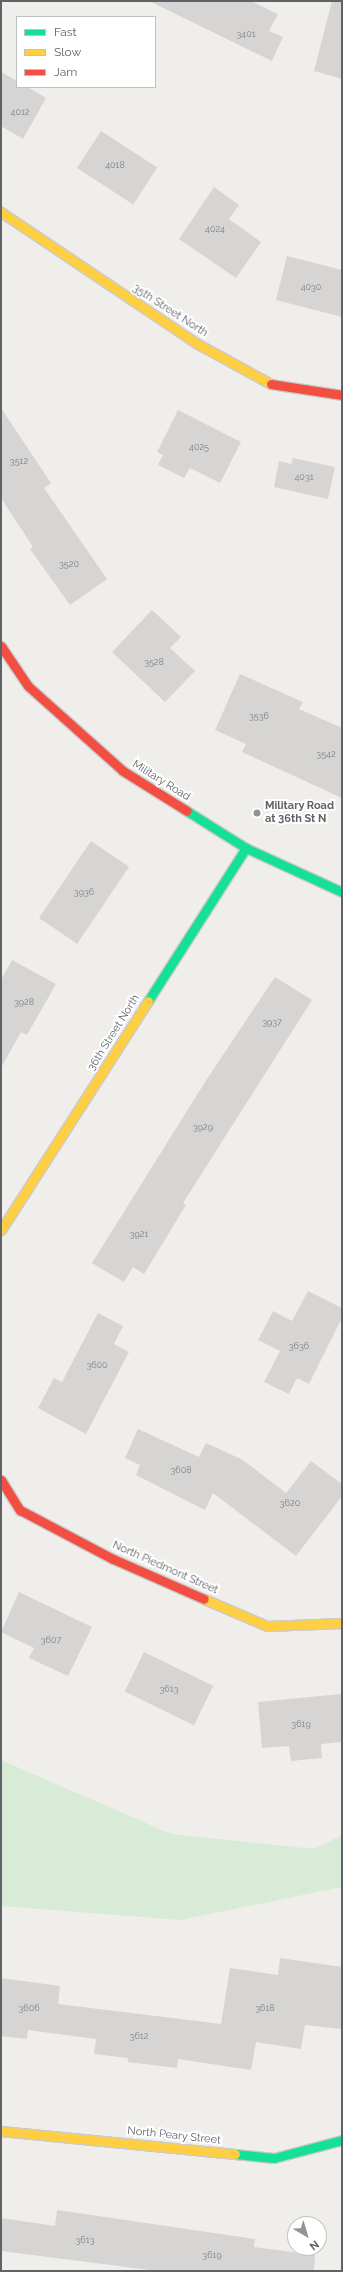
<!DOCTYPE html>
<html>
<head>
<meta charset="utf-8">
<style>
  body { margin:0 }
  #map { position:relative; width:343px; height:2272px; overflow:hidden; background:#efeeea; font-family:Raleway,sans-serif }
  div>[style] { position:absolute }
  .green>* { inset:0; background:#d8ebd6 }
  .building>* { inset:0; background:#d6d5d3; transform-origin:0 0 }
  .roads { filter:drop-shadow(1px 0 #cacacb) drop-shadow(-1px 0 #cacacb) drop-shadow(0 1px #cacacb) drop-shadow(0 -1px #cacacb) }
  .fast>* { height:9px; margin:-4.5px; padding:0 4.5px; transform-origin:4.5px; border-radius:4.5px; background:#16e098 }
  .slow>* { height:9px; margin:-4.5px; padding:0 4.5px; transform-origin:4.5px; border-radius:4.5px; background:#ffcf43 }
  .jam>* { height:9px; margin:-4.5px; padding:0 4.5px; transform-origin:4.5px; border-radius:4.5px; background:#f24e42 }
  .dots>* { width:11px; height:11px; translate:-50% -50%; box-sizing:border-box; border:2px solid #fff; border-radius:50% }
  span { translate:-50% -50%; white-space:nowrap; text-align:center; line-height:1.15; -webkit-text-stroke:4px #fff; paint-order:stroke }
  .number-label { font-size:9px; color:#7e8184 }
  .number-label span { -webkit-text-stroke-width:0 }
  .street-label { font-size:11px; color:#5f6368 }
  .poi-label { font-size:11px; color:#5f6368; font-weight:700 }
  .left { translate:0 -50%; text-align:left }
  .frame { position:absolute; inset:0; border:2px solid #5f6368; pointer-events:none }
  .legend { position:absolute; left:16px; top:16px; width:140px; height:72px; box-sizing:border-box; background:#fff; border:1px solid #bfc1c3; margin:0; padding:5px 7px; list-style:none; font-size:12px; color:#5f6368 }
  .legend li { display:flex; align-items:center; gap:8px; height:20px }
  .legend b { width:20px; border:1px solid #bfc1c3 }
  .north { position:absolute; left:287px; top:2216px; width:40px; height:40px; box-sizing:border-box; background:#fff; border:1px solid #bfc1c3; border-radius:50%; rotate:142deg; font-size:11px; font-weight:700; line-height:16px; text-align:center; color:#5f6368 }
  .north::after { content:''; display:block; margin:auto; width:14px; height:18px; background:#919496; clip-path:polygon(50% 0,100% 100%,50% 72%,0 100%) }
</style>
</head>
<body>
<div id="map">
  <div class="green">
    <div style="clip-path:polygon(1px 1760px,171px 1834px,314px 1849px,342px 1835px,342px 1887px,180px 1920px,1px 1906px)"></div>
  </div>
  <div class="building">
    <div style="clip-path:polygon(149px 1px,251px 1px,278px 14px,269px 31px,283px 37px,272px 61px)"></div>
    <div style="clip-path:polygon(332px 1px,342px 1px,342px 79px,314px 71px)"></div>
    <div style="clip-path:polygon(1px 72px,17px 81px,17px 87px,27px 87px,46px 98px,23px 139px,1px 126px)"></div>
    <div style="left:101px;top:131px;width:67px;height:44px;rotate:33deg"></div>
    <div style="clip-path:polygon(214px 187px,239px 205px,229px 219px,261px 242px,236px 278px,179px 239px)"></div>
    <div style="clip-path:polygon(287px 256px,342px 270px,342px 317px,276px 300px)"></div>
    <div style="clip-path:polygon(1px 408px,51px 483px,44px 488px,107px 579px,70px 605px,30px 549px,33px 547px,1px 498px)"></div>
    <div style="clip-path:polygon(178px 410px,241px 442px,220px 483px,190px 468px,184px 478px,158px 465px,163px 455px,157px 452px)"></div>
    <div style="clip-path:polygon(293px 458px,335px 467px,328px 499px,274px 487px,279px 461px,291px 464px)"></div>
    <div style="clip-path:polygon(152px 610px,181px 637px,170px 648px,195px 671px,165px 702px,112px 652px)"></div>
    <div style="clip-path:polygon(240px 674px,303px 702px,299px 709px,342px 728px,342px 798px,242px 752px,246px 744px,215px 730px)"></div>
    <div style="left:91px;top:841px;width:46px;height:93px;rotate:34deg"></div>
    <div style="clip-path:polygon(12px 960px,56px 984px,27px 1035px,21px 1032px,1px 1068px,1px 980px)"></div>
    <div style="clip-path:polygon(275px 977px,312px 1000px,183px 1203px,186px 1205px,144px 1274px,133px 1267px,124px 1282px,92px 1263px,205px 1082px)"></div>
    <div style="clip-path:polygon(308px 1291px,342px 1308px,342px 1318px,309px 1384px,297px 1378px,289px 1394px,264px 1382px,280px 1351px,258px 1340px,273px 1311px,292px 1321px)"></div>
    <div style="clip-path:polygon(98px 1313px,123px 1326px,114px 1344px,129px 1352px,86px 1434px,38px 1408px,54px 1378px,62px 1382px)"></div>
    <div style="clip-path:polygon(138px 1429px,199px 1457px,206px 1443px,243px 1460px,286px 1493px,311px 1461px,342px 1484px,342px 1496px,296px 1556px,213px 1493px,205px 1510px,136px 1475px,140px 1465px,125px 1458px)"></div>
    <div style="clip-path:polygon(19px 1592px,92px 1627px,68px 1676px,29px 1658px,34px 1648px,1px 1632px)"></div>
    <div style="left:144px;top:1652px;width:77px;height:44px;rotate:26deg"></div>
    <div style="clip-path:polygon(341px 1694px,342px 1742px,321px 1744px,322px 1758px,291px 1761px,289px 1746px,262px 1748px,258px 1702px)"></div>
    <div style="clip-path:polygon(280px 1958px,342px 1967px,342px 2029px,305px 2025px,301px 2049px,256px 2042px,251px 2070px,178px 2059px,177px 2068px,128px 2062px,128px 2058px,94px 2054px,96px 2039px,28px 2030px,27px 2039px,1px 2036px,1px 1978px,60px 1986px,58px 2004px,221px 2024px,230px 1968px,278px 1975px)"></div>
    <div style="clip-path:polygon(57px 2210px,255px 2239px,254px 2247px,315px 2255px,314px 2271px,158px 2271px,1px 2251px,1px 2218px,55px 2226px)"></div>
  </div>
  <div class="roads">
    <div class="fast">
      <div style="left:187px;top:811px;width:70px;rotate:32.1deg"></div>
      <div style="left:246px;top:848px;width:106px;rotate:24.6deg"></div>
      <div style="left:148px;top:1001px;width:182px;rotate:-57.4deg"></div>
      <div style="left:235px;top:2154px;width:39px;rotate:6deg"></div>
      <div style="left:274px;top:2158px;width:70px;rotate:-14.8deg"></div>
    </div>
    <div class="slow">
      <div style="left:1px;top:212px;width:235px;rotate:33.9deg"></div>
      <div style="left:196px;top:343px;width:85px;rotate:28.7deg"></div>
      <div style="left:1px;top:1230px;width:272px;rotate:-57.3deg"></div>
      <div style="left:204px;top:1599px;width:69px;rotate:23.2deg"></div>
      <div style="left:267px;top:1626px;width:75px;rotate:-2.3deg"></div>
      <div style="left:1px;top:2131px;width:235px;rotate:5.6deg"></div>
    </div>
    <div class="jam">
      <div style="left:271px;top:384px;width:72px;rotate:8.8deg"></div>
      <div style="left:1px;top:646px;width:48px;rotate:56deg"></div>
      <div style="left:28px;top:686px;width:127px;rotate:41.8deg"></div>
      <div style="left:123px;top:771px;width:75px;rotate:32deg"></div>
      <div style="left:1px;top:1480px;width:36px;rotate:58deg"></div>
      <div style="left:20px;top:1510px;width:105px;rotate:27.8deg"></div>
      <div style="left:113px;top:1559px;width:99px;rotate:23.7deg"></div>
    </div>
  </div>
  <div class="dots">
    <div style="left:257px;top:813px;background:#919496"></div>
  </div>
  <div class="number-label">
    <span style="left:246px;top:34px">3401</span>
    <span style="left:20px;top:112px">4012</span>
    <span style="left:115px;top:165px">4018</span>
    <span style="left:215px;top:229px">4024</span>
    <span style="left:311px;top:287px">4030</span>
    <span style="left:199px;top:447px">4025</span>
    <span style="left:19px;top:461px">3512</span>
    <span style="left:304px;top:477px">4031</span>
    <span style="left:69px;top:564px">3520</span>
    <span style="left:154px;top:662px">3528</span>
    <span style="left:259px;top:716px">3536</span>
    <span style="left:326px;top:754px">3542</span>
    <span style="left:84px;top:892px">3936</span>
    <span style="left:24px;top:1002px">3928</span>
    <span style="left:272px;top:1022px">3937</span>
    <span style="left:203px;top:1127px">3929</span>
    <span style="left:139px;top:1234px">3921</span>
    <span style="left:299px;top:1346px">3636</span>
    <span style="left:97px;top:1365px">3600</span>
    <span style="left:181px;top:1470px">3608</span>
    <span style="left:290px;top:1503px">3620</span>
    <span style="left:51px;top:1640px">3607</span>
    <span style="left:169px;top:1689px">3613</span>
    <span style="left:301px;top:1724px">3619</span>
    <span style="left:29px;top:2008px">3606</span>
    <span style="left:265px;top:2008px">3618</span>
    <span style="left:139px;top:2036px">3612</span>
    <span style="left:85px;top:2240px">3613</span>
    <span style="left:212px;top:2255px">3619</span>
  </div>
  <div class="street-label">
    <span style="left:170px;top:311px;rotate:33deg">35th Street North</span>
    <span style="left:161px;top:781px;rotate:32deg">Military Road</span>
    <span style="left:114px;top:1033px;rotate:-58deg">36th Street North</span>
    <span style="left:165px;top:1568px;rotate:24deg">North Piedmont Street</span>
    <span style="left:174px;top:2136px;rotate:6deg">North Peary Street</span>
  </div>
  <div class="poi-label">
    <span class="left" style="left:265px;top:813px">Military Road<br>at 36th St N</span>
  </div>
  <div class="frame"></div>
  <ul class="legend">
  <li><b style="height:5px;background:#16e098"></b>Fast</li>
  <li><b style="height:5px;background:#ffcf43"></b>Slow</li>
  <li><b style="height:5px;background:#f24e42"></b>Jam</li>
  </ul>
  <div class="north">N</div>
</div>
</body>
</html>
